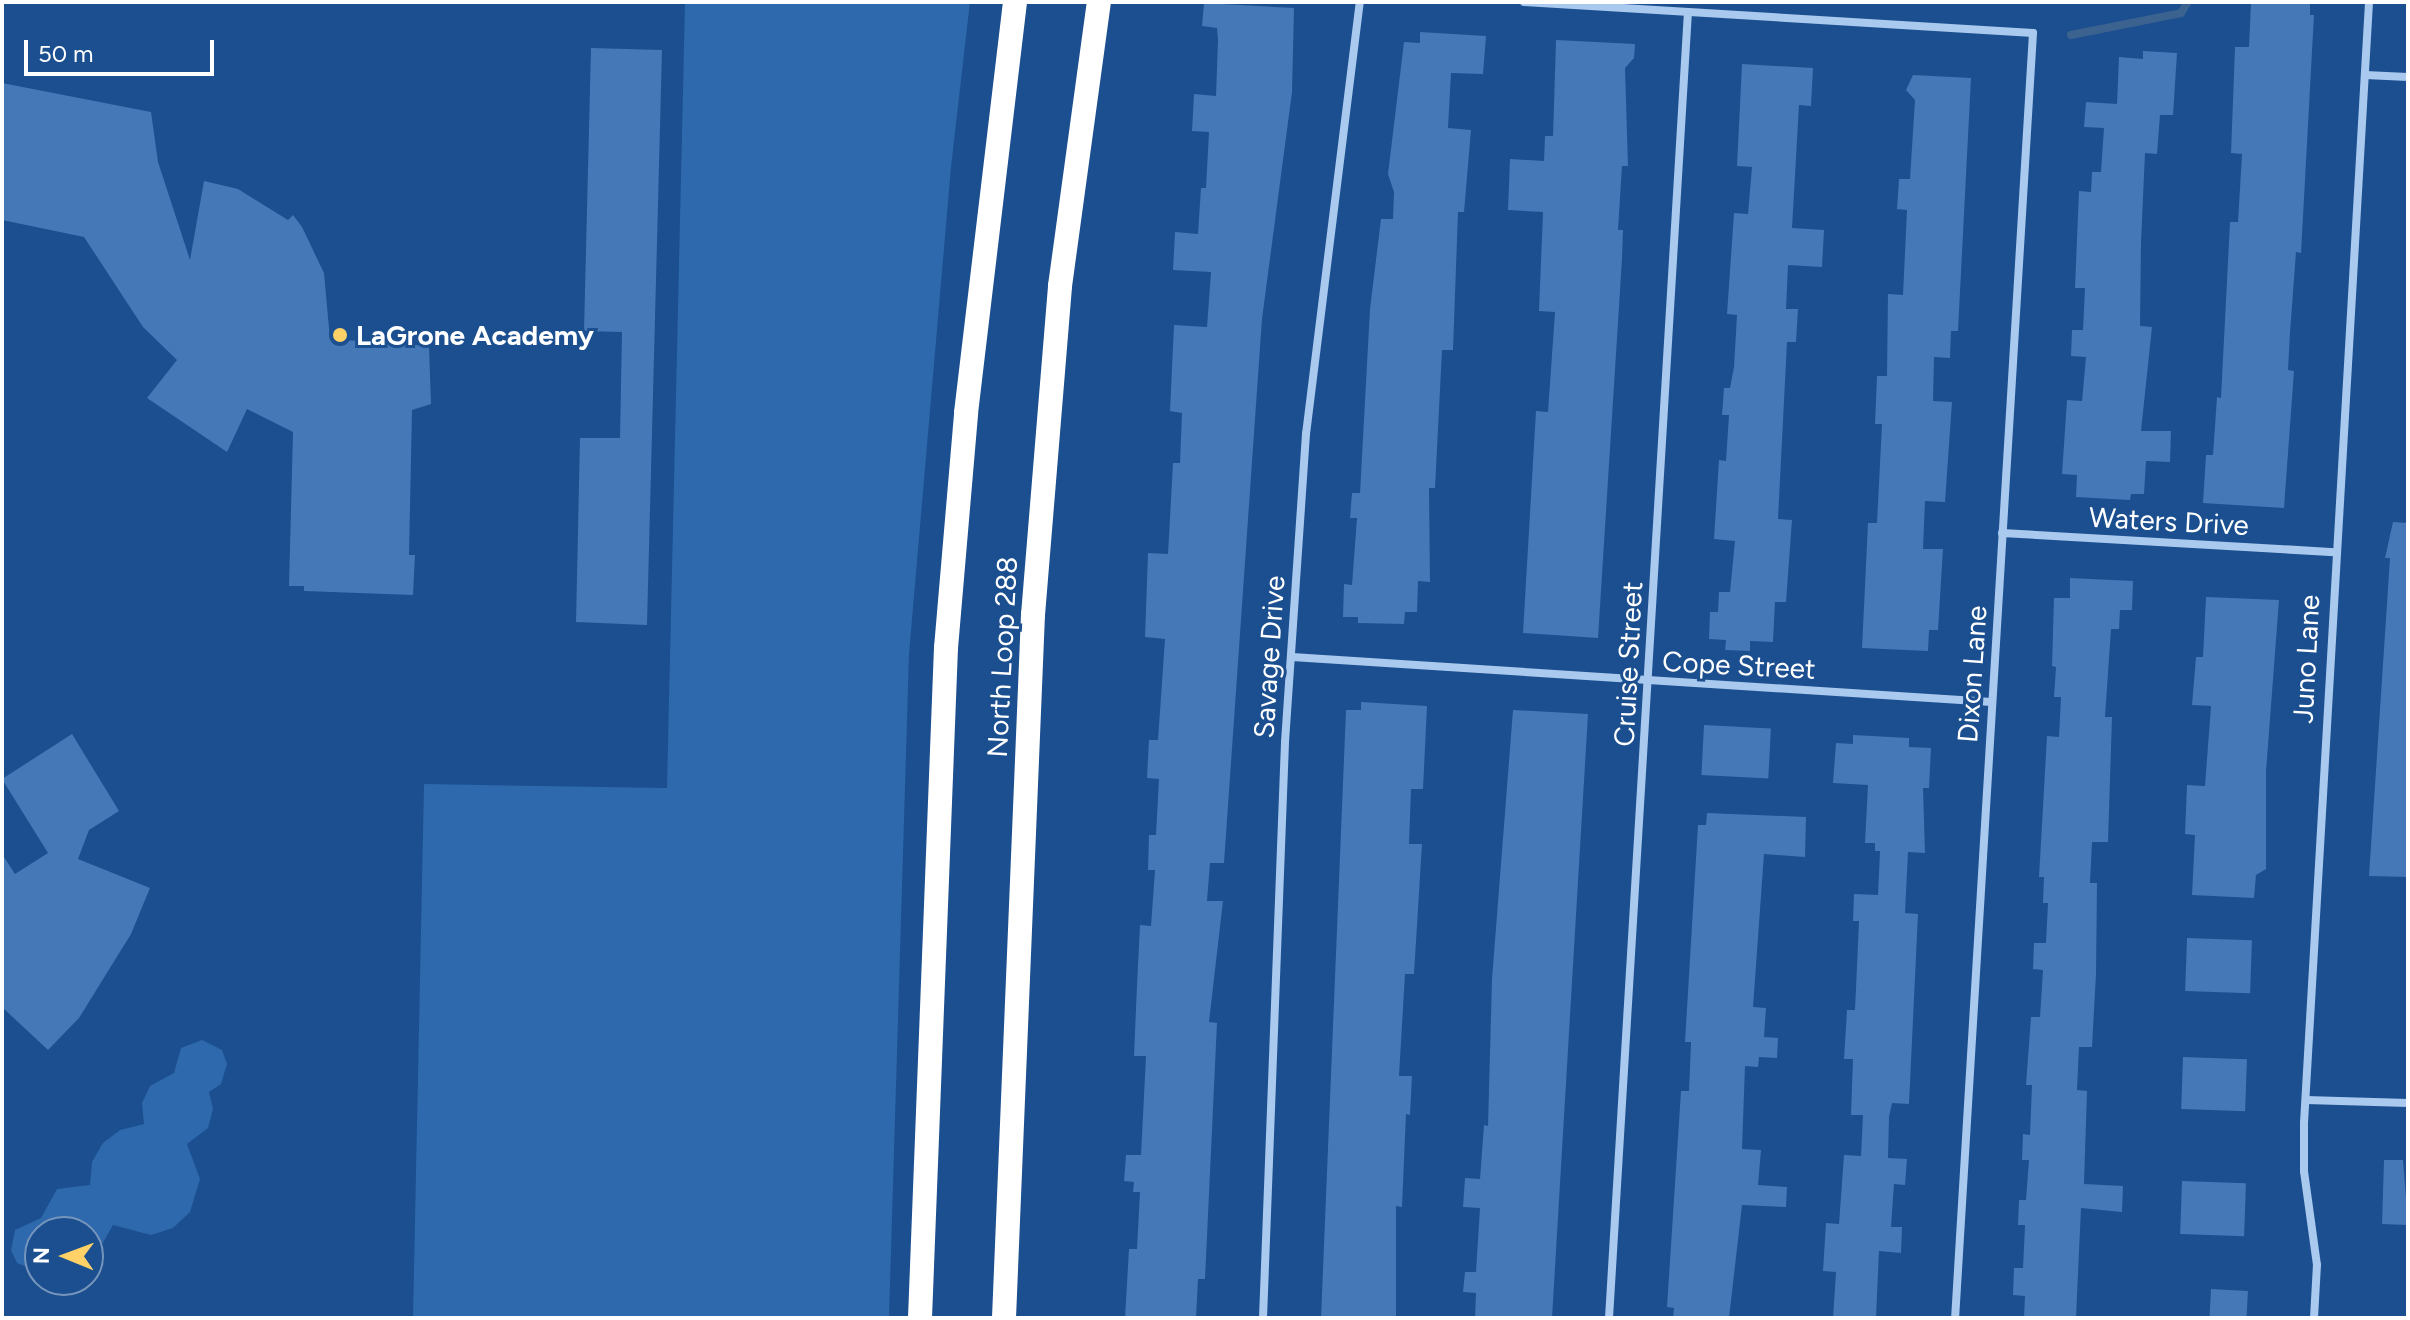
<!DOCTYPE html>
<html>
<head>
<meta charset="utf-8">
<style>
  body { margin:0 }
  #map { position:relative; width:2410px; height:1320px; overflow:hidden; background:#1b4f8f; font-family:Figtree,sans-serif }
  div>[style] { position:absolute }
  .green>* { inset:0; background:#2e69ad }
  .stream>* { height:8px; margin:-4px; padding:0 4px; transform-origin:4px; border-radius:4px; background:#3c6290 }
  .building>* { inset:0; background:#4478b7; transform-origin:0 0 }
  .street>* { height:8px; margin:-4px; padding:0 4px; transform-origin:4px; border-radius:4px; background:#a9c9ee }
  .highway>* { height:24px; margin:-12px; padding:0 12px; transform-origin:12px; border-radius:12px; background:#fff }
  .dots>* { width:22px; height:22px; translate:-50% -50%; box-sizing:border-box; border:4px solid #1b4f8f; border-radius:50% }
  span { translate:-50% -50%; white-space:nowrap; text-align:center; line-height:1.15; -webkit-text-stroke:6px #1b4f8f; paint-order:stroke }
  .poi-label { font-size:28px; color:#fff; font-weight:700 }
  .left { translate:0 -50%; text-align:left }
  .street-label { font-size:28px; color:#fff }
  .frame { position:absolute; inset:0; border:4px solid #fff; pointer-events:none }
  .north { position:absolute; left:24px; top:1216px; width:80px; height:80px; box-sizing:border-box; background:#1b4f8f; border:2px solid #7695bc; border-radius:50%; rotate:271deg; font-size:22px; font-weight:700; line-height:32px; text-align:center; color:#fff }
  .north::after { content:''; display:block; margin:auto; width:28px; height:36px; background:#ffd166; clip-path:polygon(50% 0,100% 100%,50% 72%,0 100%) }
  .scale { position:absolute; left:24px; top:40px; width:190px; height:36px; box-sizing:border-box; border:4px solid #fff; border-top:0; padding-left:10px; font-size:24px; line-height:28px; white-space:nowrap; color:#fff; -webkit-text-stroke:6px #1b4f8f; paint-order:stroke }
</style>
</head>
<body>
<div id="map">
  <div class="green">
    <div style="clip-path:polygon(685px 2px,970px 2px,951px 167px,909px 654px,889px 1318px,413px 1318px,424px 784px,667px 788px)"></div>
    <div style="clip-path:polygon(202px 1040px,222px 1050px,227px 1064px,221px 1084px,209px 1092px,213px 1109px,208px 1128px,187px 1144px,200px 1179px,190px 1212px,173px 1228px,151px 1235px,113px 1225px,101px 1246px,88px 1253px,88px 1232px,40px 1232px,40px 1272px,17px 1263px,11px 1250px,15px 1230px,41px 1218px,57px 1189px,90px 1185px,92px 1162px,103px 1143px,120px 1130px,144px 1124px,142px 1103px,150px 1086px,174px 1073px,181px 1048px)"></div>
  </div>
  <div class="stream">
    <div style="left:2071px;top:35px;width:112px;rotate:-11.3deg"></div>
    <div style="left:2181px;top:13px;width:13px;rotate:-58deg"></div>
  </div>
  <div class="building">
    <div style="clip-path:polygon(2251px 2px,2310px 2px,2310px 15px,2314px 15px,2301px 253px,2296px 252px,2290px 333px,2288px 370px,2294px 371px,2284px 508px,2203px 503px,2206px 455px,2213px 455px,2217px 397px,2221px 398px,2230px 222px,2238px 222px,2242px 154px,2231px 153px,2235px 47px,2249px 47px)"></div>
    <div style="clip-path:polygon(1204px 3px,1294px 8px,1292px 92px,1262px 319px,1224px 863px,1210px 863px,1207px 901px,1223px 901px,1209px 1022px,1217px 1023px,1205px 1279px,1198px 1279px,1196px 1318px,1125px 1318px,1129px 1249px,1137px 1249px,1140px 1192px,1133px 1192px,1134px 1182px,1124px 1181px,1126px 1155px,1141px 1155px,1146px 1056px,1134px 1056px,1137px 985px,1140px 925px,1151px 926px,1155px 870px,1148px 870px,1149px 835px,1156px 835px,1159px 779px,1147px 778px,1149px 740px,1158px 740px,1165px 639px,1145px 637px,1148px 553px,1168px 554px,1173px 463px,1180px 463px,1182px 413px,1170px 411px,1174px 325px,1207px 327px,1211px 272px,1173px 270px,1175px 232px,1198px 234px,1201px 188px,1206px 188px,1209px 132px,1192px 131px,1194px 94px,1216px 96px,1218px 40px,1217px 28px,1202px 26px)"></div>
    <div style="clip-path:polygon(1420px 32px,1486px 36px,1483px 74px,1451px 73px,1448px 128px,1471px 130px,1464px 212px,1458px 212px,1453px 350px,1442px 350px,1435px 488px,1429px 488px,1430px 582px,1418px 581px,1417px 612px,1405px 612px,1404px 624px,1358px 623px,1358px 617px,1343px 617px,1344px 584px,1352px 585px,1357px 518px,1350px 518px,1352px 493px,1360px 493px,1370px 309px,1381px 219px,1393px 219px,1394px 192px,1388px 174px,1404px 42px,1420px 43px)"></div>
    <div style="clip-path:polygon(1556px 40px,1635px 44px,1634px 58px,1625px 68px,1628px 166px,1622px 166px,1618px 230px,1623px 230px,1622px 259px,1598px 638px,1523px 633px,1536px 411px,1548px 412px,1555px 312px,1539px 311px,1543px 212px,1508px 210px,1510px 159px,1544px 161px,1545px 136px,1553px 136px)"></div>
    <div style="clip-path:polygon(591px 48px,662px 50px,647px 625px,576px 622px,580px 438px,620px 438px,622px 332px,584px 331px)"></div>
    <div style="clip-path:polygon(2143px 51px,2177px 53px,2173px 115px,2160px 115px,2157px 154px,2145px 153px,2141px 243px,2140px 326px,2152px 327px,2141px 431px,2171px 431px,2170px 462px,2146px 461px,2144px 494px,2131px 494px,2130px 500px,2076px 497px,2077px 475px,2062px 474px,2067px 400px,2082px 401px,2086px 357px,2071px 356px,2072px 330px,2083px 330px,2085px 288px,2075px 288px,2079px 191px,2091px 192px,2092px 172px,2101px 172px,2104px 128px,2084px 127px,2086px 102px,2117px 104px,2119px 57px,2143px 59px)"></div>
    <div style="clip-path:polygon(1742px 64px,1813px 68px,1811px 106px,1799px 105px,1792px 228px,1824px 230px,1822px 267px,1788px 265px,1786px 309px,1798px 309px,1796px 342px,1787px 342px,1778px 519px,1792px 520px,1786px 602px,1775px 602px,1773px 642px,1750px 641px,1750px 651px,1725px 650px,1726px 640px,1709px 639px,1710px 612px,1718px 612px,1719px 592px,1730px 592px,1735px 541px,1714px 539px,1719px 460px,1726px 461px,1729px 415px,1722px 415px,1724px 388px,1730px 388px,1734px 367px,1737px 315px,1727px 314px,1734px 213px,1748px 214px,1752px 167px,1737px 166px)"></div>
    <div style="clip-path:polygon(1913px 75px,1971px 78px,1958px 331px,1951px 331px,1950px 358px,1934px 357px,1933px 401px,1952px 402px,1945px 502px,1925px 501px,1923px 549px,1943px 549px,1938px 630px,1929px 630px,1928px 651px,1862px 648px,1868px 523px,1877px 523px,1882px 424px,1875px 424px,1877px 376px,1887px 376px,1888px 294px,1903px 295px,1907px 210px,1897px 209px,1899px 179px,1910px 179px,1915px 100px,1906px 90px)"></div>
    <div style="clip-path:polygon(2px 83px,151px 112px,158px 162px,190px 260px,204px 181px,238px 189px,288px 220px,293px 215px,302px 227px,324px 273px,330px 339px,429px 346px,431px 404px,412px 410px,409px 555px,415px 555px,413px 595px,304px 591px,304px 586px,289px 586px,293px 432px,247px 409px,227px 452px,147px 398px,177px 360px,143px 327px,84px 237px,2px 220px)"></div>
    <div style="clip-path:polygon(2393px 522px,2408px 523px,2408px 877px,2369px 876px,2390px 558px,2385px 558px)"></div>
    <div style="clip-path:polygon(2070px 578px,2133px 581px,2132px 610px,2120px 610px,2119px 629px,2111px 629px,2105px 717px,2112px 717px,2108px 842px,2092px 842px,2090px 883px,2097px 883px,2096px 974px,2092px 1047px,2079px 1047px,2077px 1090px,2087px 1091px,2084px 1184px,2123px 1186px,2122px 1212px,2081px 1208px,2076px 1318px,2045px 1318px,2024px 1317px,2025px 1296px,2013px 1295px,2014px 1268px,2023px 1268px,2025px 1225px,2018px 1225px,2019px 1200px,2026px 1200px,2029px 1160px,2022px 1160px,2023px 1134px,2030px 1135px,2032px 1085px,2026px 1085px,2031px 1017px,2040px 1017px,2043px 970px,2033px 969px,2034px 943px,2046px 943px,2048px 903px,2043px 903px,2044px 877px,2039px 877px,2047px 736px,2059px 737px,2061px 697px,2054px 697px,2056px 667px,2052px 666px,2054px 598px,2070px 598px)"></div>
    <div style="clip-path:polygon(2206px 597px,2279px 600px,2266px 772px,2266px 869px,2256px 875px,2254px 898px,2192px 895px,2195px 835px,2185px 834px,2187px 785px,2205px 786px,2211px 706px,2192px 705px,2196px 657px,2203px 657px)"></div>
    <div style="clip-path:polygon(1361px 702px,1427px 706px,1423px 789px,1411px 789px,1409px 844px,1422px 844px,1414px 974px,1405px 974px,1399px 1076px,1412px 1076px,1410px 1115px,1406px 1114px,1402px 1207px,1396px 1206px,1396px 1318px,1321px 1318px,1346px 710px,1361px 710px)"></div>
    <div style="clip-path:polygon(1513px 710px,1588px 714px,1552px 1318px,1475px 1318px,1476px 1293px,1463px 1292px,1465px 1272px,1476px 1272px,1480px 1208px,1463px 1207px,1465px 1178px,1480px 1179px,1484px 1125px,1488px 1126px,1492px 979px)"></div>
    <div style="left:1704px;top:725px;width:67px;height:50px;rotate:3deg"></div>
    <div style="clip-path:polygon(72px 734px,119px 811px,89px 830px,78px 859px,150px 888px,131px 934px,79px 1018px,48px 1050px,2px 1007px,2px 854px,15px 874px,48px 853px,2px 779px)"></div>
    <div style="clip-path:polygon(1853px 735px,1909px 738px,1909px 747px,1931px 748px,1929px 788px,1923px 788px,1925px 853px,1908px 852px,1905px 913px,1918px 914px,1909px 1104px,1892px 1103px,1889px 1117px,1888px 1158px,1907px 1159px,1905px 1185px,1894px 1184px,1891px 1227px,1902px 1227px,1901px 1253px,1879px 1251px,1876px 1318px,1833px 1318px,1836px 1272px,1823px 1271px,1826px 1223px,1839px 1224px,1844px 1155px,1861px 1156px,1863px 1115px,1851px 1115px,1853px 1059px,1844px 1059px,1847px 1010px,1855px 1010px,1859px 921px,1853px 921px,1854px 894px,1878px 895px,1880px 851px,1875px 851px,1875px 843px,1865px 843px,1868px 785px,1833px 783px,1836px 743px,1853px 744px)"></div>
    <div style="clip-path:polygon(1707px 813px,1806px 817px,1805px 857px,1764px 854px,1753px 1007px,1766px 1008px,1764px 1037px,1778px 1038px,1777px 1058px,1759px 1057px,1758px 1067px,1745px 1066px,1742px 1149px,1761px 1150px,1758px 1185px,1787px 1187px,1786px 1207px,1742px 1205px,1729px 1318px,1673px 1318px,1674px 1308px,1667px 1307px,1681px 1091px,1689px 1091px,1691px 1042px,1685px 1042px,1698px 825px,1706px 825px)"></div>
    <div style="left:2187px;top:938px;width:65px;height:53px;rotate:2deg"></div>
    <div style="left:2183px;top:1057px;width:64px;height:52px;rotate:2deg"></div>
    <div style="clip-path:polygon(2384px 1160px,2403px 1160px,2408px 1225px,2382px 1224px)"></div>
    <div style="left:2182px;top:1181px;width:64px;height:53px;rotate:2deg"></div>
    <div style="left:2211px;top:1289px;width:37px;height:29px;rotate:3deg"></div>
  </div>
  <div class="street">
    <div style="left:1524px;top:2px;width:510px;rotate:3.49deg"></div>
    <div style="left:2033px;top:33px;width:1287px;rotate:93.47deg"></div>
    <div style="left:2365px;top:75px;width:43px;rotate:2.7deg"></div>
    <div style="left:2002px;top:533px;width:333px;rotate:3.3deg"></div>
    <div style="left:1292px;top:657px;width:701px;rotate:3.68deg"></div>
    <div style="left:2306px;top:1100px;width:102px;rotate:1.7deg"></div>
    <div style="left:1263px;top:1318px;width:576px;rotate:-87.81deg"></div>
    <div style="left:1285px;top:742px;width:309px;rotate:-86.1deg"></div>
    <div style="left:1306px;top:434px;width:435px;rotate:-82.9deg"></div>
    <div style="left:1609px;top:1318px;width:1308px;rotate:-86.54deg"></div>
    <div style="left:2314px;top:1318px;width:53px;rotate:-86.8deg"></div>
    <div style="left:2317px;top:1265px;width:95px;rotate:-97.9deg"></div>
    <div style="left:2304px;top:1171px;width:48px;rotate:-90deg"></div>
    <div style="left:2304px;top:1123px;width:1123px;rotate:-86.68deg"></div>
  </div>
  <div class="highway">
    <div style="left:920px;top:1318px;width:671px;rotate:-87.78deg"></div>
    <div style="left:946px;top:648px;width:236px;rotate:-85.1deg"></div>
    <div style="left:966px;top:413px;width:414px;rotate:-83.2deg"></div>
    <div style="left:1004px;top:1318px;width:704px;rotate:-87.64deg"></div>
    <div style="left:1033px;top:615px;width:330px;rotate:-85.3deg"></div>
    <div style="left:1060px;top:286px;width:287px;rotate:-82.2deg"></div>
  </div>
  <div class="dots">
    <div style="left:340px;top:335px;background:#ffd166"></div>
  </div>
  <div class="poi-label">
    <span class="left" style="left:356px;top:335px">LaGrone Academy</span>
  </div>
  <div class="street-label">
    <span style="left:2169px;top:521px;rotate:3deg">Waters Drive</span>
    <span style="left:1002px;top:657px;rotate:-87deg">North Loop 288</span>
    <span style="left:1269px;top:657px;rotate:-86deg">Savage Drive</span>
    <span style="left:2306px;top:659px;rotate:-87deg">Juno Lane</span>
    <span style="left:1628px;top:664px;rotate:-87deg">Cruise Street</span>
    <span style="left:1739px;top:665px;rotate:3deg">Cope Street</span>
    <span style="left:1972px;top:674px;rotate:-86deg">Dixon Lane</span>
  </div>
  <div class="frame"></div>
  <div class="north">N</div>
  <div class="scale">50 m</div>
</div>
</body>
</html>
